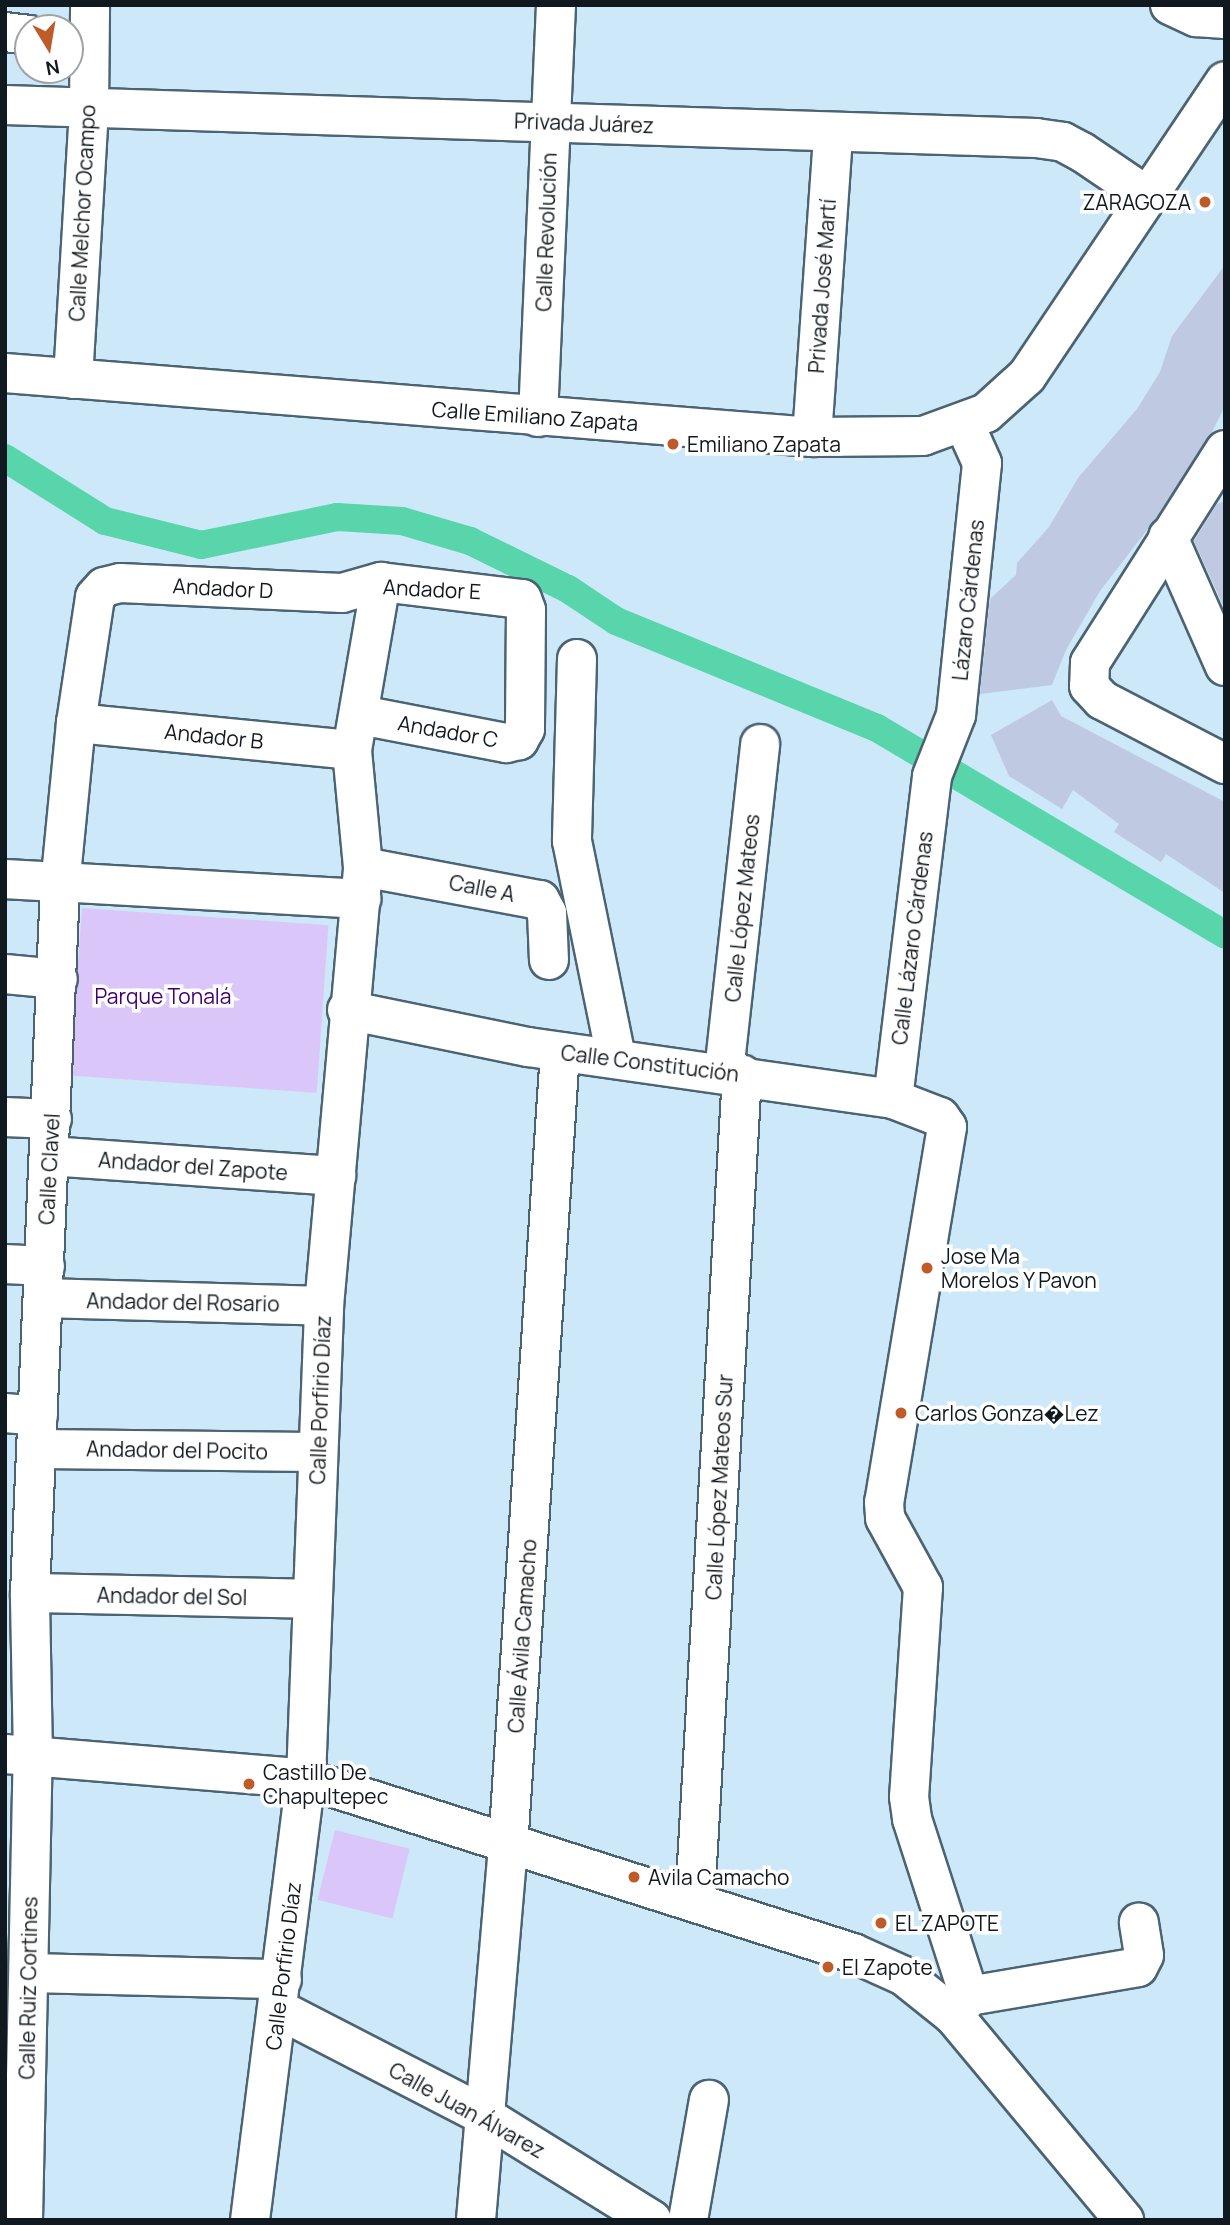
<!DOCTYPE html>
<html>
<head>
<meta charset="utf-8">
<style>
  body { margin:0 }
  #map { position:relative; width:1230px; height:2225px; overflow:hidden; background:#cde8f8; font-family:Manrope,sans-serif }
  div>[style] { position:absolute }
  .green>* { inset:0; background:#dac6f8; transform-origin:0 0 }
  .canal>* { height:28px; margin:-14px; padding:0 14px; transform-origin:14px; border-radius:14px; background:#58d5aa }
  .building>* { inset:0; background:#bfc9e1 }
  .roads { filter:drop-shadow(2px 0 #4c6372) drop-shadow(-2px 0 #4c6372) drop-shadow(0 2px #4c6372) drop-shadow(0 -2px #4c6372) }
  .minor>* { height:38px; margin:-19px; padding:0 19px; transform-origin:19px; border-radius:19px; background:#fff }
  .major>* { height:38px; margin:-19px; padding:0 19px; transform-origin:19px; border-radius:19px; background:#fff }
  .dots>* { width:19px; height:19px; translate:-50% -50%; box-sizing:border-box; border:4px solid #fff; border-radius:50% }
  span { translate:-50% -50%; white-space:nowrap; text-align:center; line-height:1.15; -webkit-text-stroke:7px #fff; paint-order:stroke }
  .street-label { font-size:21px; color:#10191f }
  .poi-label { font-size:21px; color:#10191f }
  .right { translate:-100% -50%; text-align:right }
  .left { translate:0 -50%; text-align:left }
  .park-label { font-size:21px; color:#3f006c }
  .frame { position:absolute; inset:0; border:7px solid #10191f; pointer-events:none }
  .north { position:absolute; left:14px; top:14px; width:70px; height:70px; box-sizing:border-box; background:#fff; border:2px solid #9fa3a5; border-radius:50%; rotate:169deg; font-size:19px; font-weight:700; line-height:28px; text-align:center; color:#10191f }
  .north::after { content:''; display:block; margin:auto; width:24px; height:32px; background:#bf5a29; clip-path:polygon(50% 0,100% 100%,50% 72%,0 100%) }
</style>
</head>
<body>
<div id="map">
  <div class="green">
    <div style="left:82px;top:908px;width:247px;height:168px;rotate:4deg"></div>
    <div style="left:335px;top:1830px;width:77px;height:72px;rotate:14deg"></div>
  </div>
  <div class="canal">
    <div style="left:5px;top:458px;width:118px;rotate:32.2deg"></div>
    <div style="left:105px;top:521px;width:99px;rotate:14deg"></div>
    <div style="left:201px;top:545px;width:139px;rotate:-11.6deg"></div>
    <div style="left:337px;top:517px;width:65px;rotate:3.5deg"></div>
    <div style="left:402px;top:521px;width:71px;rotate:16.4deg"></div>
    <div style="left:470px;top:541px;width:109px;rotate:26.1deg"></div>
    <div style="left:568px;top:589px;width:58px;rotate:33.7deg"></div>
    <div style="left:616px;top:621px;width:282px;rotate:22.3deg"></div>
    <div style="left:877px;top:728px;width:405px;rotate:30.7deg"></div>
  </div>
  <div class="building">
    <div style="clip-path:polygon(1225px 265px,1225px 406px,1211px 434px,1154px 521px,1100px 591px,1066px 650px,1052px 685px,980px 694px,990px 599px,1016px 575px,1017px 563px,1049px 527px,1078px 478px,1137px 409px,1160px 372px,1172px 336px)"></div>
    <div style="clip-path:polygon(1225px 501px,1225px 610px,1194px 541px,1217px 504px)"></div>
    <div style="clip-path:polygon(1052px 700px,1061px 716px,1225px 802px,1225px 893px,1166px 854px,1161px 862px,1114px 832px,1119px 824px,1073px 790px,1062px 809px,1009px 776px,991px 735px)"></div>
  </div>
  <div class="roads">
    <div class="minor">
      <div style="left:5px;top:32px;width:23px;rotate:7deg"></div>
      <div style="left:5px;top:105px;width:1032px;rotate:1.83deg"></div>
      <div style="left:1036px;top:138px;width:27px;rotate:8deg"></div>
      <div style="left:1063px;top:142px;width:21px;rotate:28deg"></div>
      <div style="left:1082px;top:152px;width:78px;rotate:34.1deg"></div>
      <div style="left:5px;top:373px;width:810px;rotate:4.53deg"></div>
      <div style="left:812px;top:437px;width:111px;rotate:-0.5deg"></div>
      <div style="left:923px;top:436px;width:67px;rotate:-20.1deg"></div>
      <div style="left:986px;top:413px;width:55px;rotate:-42.1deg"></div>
      <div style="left:1027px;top:376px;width:355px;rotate:-56.1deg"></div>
      <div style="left:73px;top:379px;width:271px;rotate:-86.6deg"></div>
      <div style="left:89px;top:108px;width:103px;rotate:-89.4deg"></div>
      <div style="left:538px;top:417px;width:412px;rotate:-87.5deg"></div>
      <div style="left:812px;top:437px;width:303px;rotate:-86deg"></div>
      <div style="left:1225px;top:450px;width:252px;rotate:122.4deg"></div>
      <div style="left:1090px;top:663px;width:23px;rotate:92deg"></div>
      <div style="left:1089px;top:686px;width:19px;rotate:47deg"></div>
      <div style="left:1102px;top:700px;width:139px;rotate:27.5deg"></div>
      <div style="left:1168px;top:537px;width:141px;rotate:66.2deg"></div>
      <div style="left:577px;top:659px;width:182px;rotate:91.6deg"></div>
      <div style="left:572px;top:841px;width:220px;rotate:78.5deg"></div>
      <div style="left:76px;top:723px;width:277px;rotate:5.6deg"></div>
      <div style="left:363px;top:867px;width:180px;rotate:10.6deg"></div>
      <div style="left:540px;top:900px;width:15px;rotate:62deg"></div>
      <div style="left:547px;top:913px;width:47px;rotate:87.6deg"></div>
      <div style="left:5px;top:879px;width:357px;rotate:3.2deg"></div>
      <div style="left:5px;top:974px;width:53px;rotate:5.4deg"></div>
      <div style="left:347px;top:1010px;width:185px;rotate:11.6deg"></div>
      <div style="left:528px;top:1047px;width:369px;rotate:8.1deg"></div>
      <div style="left:893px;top:1099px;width:50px;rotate:21deg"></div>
      <div style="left:940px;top:1117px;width:12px;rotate:55deg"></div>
      <div style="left:947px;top:1127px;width:380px;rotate:99.5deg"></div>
      <div style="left:884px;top:1502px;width:16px;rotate:86deg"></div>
      <div style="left:885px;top:1518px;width:79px;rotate:61.2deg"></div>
      <div style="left:923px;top:1587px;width:210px;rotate:93.8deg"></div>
      <div style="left:909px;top:1797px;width:22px;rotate:82deg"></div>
      <div style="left:912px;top:1819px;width:186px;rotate:72.1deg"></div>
      <div style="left:969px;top:1996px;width:25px;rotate:127deg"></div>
      <div style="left:724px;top:1072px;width:330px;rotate:-83.7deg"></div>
      <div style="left:893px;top:1099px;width:325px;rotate:-83.1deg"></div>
      <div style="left:932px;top:776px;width:66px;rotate:-68.5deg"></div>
      <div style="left:956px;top:715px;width:253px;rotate:-84.1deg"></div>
      <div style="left:982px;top:463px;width:44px;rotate:-114.2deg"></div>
      <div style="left:5px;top:1117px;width:47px;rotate:2.4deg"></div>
      <div style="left:50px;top:1156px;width:287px;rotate:4deg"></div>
      <div style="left:5px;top:1264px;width:40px;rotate:2.9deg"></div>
      <div style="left:43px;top:1298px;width:281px;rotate:1.6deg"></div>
      <div style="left:5px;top:1413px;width:33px;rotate:5deg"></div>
      <div style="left:37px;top:1449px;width:280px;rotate:0.6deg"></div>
      <div style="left:30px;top:1593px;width:283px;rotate:1.2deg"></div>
      <div style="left:5px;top:1754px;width:302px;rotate:4.7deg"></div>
      <div style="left:306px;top:1779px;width:574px;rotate:17.65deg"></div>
      <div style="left:853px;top:1953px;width:56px;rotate:24.3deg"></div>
      <div style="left:904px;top:1976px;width:64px;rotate:38.7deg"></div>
      <div style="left:954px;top:2016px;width:266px;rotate:50.2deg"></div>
      <div style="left:695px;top:1900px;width:827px;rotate:-86.74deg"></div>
      <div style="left:29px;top:1973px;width:253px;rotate:1.4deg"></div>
      <div style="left:969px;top:1996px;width:171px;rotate:-9.7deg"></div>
      <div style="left:1138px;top:1967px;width:13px;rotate:-63deg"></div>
      <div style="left:1144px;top:1955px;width:33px;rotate:-99deg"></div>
      <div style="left:278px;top:2009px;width:229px;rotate:27.3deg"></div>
      <div style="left:481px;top:2114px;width:201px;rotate:31.8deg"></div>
      <div style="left:23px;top:2220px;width:464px;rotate:-88.8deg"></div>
      <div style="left:33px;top:1756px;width:163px;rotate:-91.1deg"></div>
      <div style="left:30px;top:1593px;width:708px;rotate:-87.57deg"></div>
      <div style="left:60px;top:886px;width:164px;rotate:-84.4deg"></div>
      <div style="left:76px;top:723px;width:127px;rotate:-81.4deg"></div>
      <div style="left:95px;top:597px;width:13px;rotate:-48deg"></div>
      <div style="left:104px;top:587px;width:16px;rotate:-14deg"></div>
      <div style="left:120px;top:583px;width:222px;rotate:2.6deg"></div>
      <div style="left:342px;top:593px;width:41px;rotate:-15.8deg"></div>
      <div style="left:381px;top:582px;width:142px;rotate:6.9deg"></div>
      <div style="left:522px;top:599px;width:12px;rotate:70deg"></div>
      <div style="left:526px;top:610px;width:119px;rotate:90.5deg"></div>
      <div style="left:525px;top:729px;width:13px;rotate:119deg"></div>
      <div style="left:519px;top:740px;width:13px;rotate:167deg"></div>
      <div style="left:506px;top:743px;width:149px;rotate:-169.1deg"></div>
      <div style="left:250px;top:2220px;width:445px;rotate:-82.8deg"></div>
      <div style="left:306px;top:1779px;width:473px;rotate:-87.8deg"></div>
      <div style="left:324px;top:1306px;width:441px;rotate:-84.9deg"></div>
      <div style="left:363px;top:867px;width:118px;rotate:-95.4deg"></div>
      <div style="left:352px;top:750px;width:170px;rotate:-80.2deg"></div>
      <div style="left:476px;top:2220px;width:374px;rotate:-85.1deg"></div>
      <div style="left:508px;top:1847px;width:797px;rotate:-86.26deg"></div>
      <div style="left:688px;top:2220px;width:122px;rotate:-80.1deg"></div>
    </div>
    <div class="major">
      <div style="left:1170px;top:5px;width:29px;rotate:25deg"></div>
      <div style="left:1196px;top:17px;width:29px;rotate:4deg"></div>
    </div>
  </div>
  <div class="dots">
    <div style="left:1205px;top:202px;background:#bf5a29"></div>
    <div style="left:673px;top:444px;background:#bf5a29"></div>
    <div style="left:927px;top:1268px;background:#bf5a29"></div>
    <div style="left:901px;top:1413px;background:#bf5a29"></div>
    <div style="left:249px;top:1784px;background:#bf5a29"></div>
    <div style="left:634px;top:1877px;background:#bf5a29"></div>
    <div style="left:881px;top:1923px;background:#bf5a29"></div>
    <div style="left:828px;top:1967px;background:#bf5a29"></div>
  </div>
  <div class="street-label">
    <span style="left:584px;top:123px;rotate:2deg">Privada Juárez</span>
    <span style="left:82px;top:213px;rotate:-87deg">Calle Melchor Ocampo</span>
    <span style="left:546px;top:232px;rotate:-88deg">Calle Revolución</span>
    <span style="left:822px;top:286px;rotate:-86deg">Privada José Martí</span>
    <span style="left:535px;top:416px;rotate:4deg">Calle Emiliano Zapata</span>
    <span style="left:223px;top:588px;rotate:3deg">Andador D</span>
    <span style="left:432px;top:589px;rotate:3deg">Andador E</span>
    <span style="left:968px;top:600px;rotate:-84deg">Lázaro Cárdenas</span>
    <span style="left:448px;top:731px;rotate:10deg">Andador C</span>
    <span style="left:214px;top:736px;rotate:6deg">Andador B</span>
    <span style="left:482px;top:888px;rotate:11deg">Calle A</span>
    <span style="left:742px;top:908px;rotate:-84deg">Calle López Mateos</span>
    <span style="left:912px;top:938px;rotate:-83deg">Calle Lázaro Cárdenas</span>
    <span style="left:650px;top:1063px;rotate:7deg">Calle Constitución</span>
    <span style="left:193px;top:1166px;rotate:4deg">Andador del Zapote</span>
    <span style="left:49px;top:1169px;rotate:-87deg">Calle Clavel</span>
    <span style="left:183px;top:1302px;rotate:1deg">Andador del Rosario</span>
    <span style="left:320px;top:1400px;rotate:-88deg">Calle Porfirio Díaz</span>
    <span style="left:177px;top:1450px;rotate:1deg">Andador del Pocito</span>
    <span style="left:719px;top:1487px;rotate:-87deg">Calle López Mateos Sur</span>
    <span style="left:172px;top:1596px;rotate:1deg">Andador del Sol</span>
    <span style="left:522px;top:1636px;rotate:-86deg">Calle Ávila Camacho</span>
    <span style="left:283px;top:1966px;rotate:-83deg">Calle Porfirio Díaz</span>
    <span style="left:28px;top:1988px;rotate:-89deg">Calle Ruiz Cortines</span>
    <span style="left:467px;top:2110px;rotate:29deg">Calle Juan Álvarez</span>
  </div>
  <div class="poi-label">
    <span class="right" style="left:1191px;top:202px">ZARAGOZA</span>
    <span class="left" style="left:687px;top:444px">Emiliano Zapata</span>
    <span class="left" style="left:941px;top:1268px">Jose Ma<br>Morelos Y Pavon</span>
    <span class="left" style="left:915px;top:1413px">Carlos Gonza�Lez</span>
    <span class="left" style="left:263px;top:1784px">Castillo De<br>Chapultepec</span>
    <span class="left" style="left:648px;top:1877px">Avila Camacho</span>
    <span class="left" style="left:895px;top:1923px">EL ZAPOTE</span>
    <span class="left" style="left:842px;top:1967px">El Zapote</span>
  </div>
  <div class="park-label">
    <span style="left:163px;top:996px">Parque Tonalá</span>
  </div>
  <div class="frame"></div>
  <div class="north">N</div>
</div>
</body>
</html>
